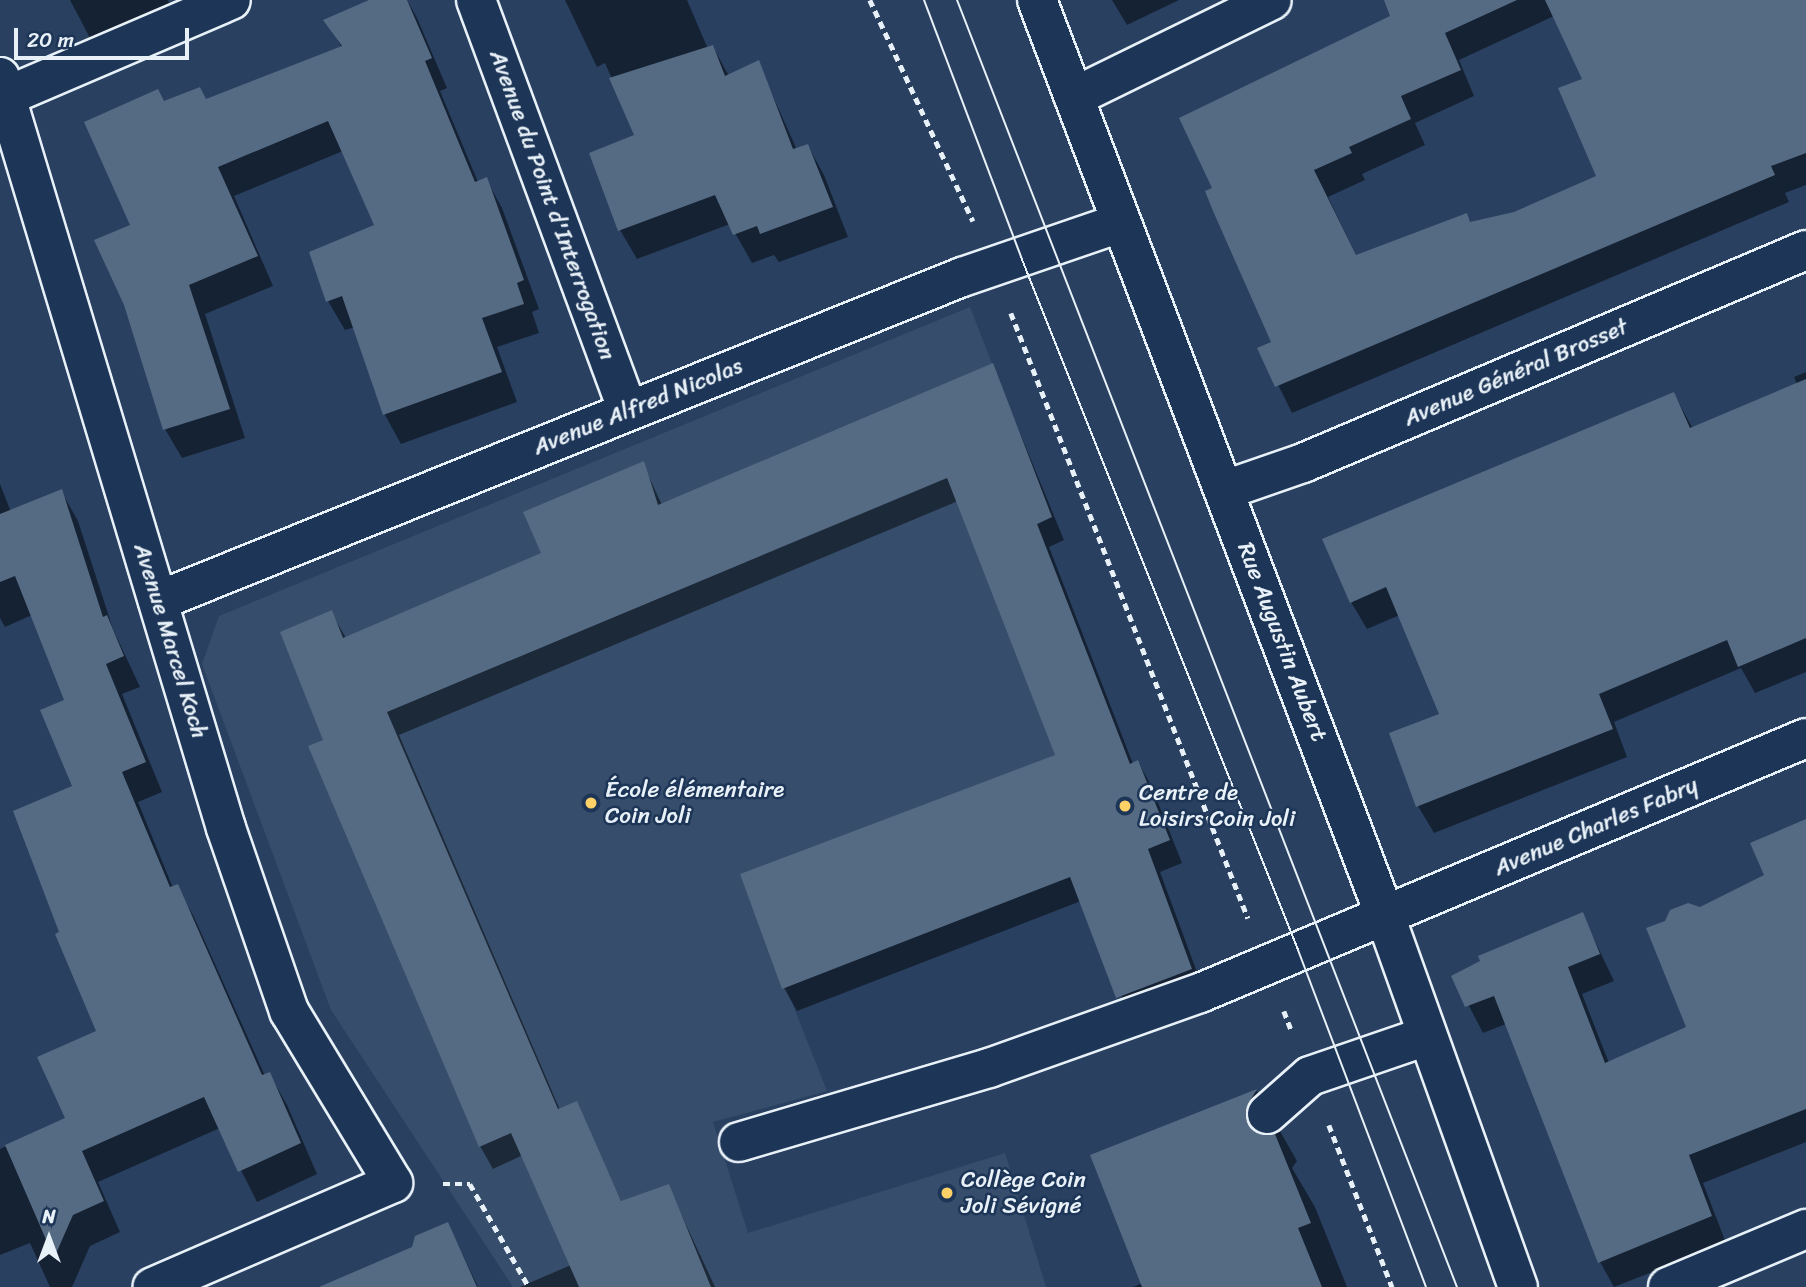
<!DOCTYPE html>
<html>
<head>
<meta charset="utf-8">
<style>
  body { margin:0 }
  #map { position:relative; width:1806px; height:1287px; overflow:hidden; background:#294061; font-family:Sriracha,sans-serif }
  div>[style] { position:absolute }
  .built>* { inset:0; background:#364d6b }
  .shadow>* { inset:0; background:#0007 }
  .building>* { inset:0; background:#556a83 }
  .path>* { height:4.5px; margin-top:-2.25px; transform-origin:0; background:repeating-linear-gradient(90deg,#e8f1f8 0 7px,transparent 0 12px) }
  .roads { filter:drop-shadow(2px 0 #e8f1f8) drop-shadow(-2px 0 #e8f1f8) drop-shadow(0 2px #e8f1f8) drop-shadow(0 -2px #e8f1f8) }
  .minor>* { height:38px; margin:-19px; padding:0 19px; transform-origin:19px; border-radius:19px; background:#1d3557 }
  .major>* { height:38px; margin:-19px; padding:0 19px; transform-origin:19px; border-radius:19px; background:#1d3557 }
  .tram>* { height:2px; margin:-1px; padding:0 1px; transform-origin:1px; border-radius:1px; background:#e8f1f8 }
  .dots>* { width:19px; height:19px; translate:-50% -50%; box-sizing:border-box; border:4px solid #1d3557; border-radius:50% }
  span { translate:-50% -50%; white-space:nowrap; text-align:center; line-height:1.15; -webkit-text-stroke:5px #1d3557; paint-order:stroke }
  .street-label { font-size:23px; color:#e8f1f8 }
  .poi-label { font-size:23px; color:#e8f1f8 }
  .left { translate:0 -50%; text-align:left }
  .north { position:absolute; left:14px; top:1203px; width:70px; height:70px; -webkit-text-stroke:5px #1d3557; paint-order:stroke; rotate:0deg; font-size:19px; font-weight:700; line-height:28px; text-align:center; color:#e8f1f8 }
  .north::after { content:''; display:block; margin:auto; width:24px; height:32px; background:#e8f1f8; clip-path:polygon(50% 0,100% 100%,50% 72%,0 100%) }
  .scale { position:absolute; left:14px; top:28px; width:175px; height:32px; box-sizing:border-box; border:4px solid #e8f1f8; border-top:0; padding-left:9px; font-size:21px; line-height:24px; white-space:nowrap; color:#e8f1f8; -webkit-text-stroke:5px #1d3557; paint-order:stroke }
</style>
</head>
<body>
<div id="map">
  <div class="built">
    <div style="clip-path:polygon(970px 307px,1052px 517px,1038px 525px,1117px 732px,741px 874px,827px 1091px,713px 1122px,748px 1233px,1005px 1153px,1046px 1287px,513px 1287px,331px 1010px,202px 664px,219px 616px)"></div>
  </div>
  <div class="shadow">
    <div style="clip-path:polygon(70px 0,168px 0,171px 8px,91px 40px)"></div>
    <div style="clip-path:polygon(374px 0,407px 0,417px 18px,447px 88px,440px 91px,478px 182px,486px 179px,502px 208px,539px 309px,532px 312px,539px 333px,497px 347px,517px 402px,401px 444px,385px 415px,355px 327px,345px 330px,328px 301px,376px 226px,343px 151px,234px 196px,273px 286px,205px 314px,245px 438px,182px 458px,165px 429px,132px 226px,164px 103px,206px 101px,342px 48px,326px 20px)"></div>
    <div style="clip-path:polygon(565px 0,687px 0,708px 49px,713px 47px,729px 76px,758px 63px,797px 150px,808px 146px,824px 175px,848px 237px,779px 262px,774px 255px,752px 263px,730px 224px,637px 259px,620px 230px,592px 154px,637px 136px,605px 63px,597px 67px)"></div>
    <div style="clip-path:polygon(1112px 0,1179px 0,1127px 25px)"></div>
    <div style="clip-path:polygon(evenodd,1388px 0,1806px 0,1806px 185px,1785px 193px,1789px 202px,1292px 413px,1260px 348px,1273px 343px,1214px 189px,1393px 17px,1388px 0,1554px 16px,1584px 80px,1598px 177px,1514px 213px,1357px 257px,1328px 197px,1365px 180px,1362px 174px,1425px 145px,1415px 123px,1474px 96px,1459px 60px,1554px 16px)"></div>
    <div style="clip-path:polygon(992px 365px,1064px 540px,1049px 547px,1133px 764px,1138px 762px,1151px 785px,1182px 863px,1160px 872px,1204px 991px,1131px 1019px,1081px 901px,797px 1011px,784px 988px,1057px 756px,958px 501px,399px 735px,560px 1110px,576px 1104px,622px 1203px,668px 1186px,715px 1287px,520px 1287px,571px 1265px,523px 1155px,493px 1169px,480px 1146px,325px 740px,331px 612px,346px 638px,543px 554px,643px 464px,662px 505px)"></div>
    <div style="clip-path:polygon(1806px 372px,1806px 672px,1755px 693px,1741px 668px,1614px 722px,1627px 757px,1434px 833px,1418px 806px,1441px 715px,1400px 615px,1367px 629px,1351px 602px,1674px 394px,1693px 429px,1797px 384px,1794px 377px)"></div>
    <div style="clip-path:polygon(0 484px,11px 512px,61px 491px,78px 521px,113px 629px,140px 687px,122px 694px,162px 792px,138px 802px,173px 888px,177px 887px,194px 917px,265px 1076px,270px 1075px,287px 1105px,317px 1174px,257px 1202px,220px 1128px,98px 1182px,120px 1232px,90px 1246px,72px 1287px,50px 1287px,30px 1243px,0 1255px,0 1149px,67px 1119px,98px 1032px,61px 933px,74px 787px,66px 701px,32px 615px,5px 627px,0 618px)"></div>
    <div style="clip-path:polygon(1806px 821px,1806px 1142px,1703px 1183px,1726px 1243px,1614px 1287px,1600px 1262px,1506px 1024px,1483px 1033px,1454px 977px,1582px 914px,1614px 981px,1582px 994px,1609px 1063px,1688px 1028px,1700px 909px,1766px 876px)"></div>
    <div style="clip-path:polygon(1257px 1091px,1297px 1161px,1292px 1168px,1315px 1207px,1347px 1287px,1133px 1287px,1143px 1283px,1092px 1156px)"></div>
    <div style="clip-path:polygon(448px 1224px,478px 1287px,414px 1287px,414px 1248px)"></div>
  </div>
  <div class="building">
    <div style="clip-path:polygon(369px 0,407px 0,432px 58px,425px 61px,475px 182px,487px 177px,524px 280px,517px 283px,524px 304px,482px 318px,502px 372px,383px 415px,342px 296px,326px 302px,309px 252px,374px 225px,328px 121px,218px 167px,258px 256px,189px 285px,230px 409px,163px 430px,124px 305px,94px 240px,130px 225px,84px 122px,158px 89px,164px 101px,200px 87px,206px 99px,342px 46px,323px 20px)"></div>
    <div style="clip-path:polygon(1384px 0,1517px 0,1445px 33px,1461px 70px,1401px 96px,1411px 119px,1349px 147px,1352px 153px,1314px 170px,1356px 255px,1467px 213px,1470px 222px,1514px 212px,1596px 176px,1558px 88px,1582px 79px,1545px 0,1806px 0,1806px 153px,1771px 166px,1775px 175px,1275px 387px,1257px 348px,1271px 342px,1213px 211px,1205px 191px,1212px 188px,1179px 118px,1390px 16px)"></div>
    <div style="clip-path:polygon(713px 45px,725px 76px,759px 60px,793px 149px,808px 144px,833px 207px,760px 234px,757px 226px,733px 235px,715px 195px,618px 231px,589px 153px,634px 135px,609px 78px)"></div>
    <div style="clip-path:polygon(993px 363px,1052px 517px,1037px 524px,1130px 764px,1138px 760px,1170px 840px,1148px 849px,1192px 969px,1116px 998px,1070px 877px,782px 989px,740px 874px,1055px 755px,947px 478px,387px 712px,558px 1109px,577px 1101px,621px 1201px,669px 1184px,711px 1287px,579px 1287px,511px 1133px,479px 1147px,308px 746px,323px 740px,280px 632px,332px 610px,343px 638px,541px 553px,523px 512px,644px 461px,658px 505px)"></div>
    <div style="clip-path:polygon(1806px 379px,1806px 638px,1738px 667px,1727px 640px,1599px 694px,1613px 729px,1416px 807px,1389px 733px,1439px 714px,1386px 587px,1350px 603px,1322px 539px,1674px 392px,1690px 428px)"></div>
    <div style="clip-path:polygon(62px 489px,103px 617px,107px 615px,124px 656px,106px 664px,146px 762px,122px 772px,170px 887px,178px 884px,262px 1075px,270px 1072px,301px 1143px,238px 1172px,204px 1097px,82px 1151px,104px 1201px,73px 1215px,54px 1258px,5px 1145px,65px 1118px,37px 1057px,96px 1031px,55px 934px,59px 932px,13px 811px,72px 786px,40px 710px,64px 700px,15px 576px,0 582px,0 514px)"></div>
    <div style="clip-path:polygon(1806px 819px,1806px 1109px,1689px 1155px,1712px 1216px,1598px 1263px,1494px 996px,1465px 1007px,1451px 976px,1480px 961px,1478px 956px,1583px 912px,1600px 954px,1568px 967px,1605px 1063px,1686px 1027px,1646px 928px,1665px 921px,1670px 910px,1688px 903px,1700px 907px,1764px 875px,1750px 843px)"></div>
    <div style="clip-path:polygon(1257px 1089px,1247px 1106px,1246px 1119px,1259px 1134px,1275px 1134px,1311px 1223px,1298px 1228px,1322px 1287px,1142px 1287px,1090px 1155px)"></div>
    <div style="clip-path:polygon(448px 1222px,477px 1287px,319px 1287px,412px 1247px,415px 1236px)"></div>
  </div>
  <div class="path">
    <div style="left:870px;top:0;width:244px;rotate:65deg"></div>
    <div style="left:1011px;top:313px;width:650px;rotate:68.61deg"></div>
    <div style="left:1284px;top:1011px;width:19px;rotate:69deg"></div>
    <div style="left:1329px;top:1125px;width:174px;rotate:68.7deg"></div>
    <div style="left:443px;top:1184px;width:27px"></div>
    <div style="left:470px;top:1184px;width:119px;rotate:60.2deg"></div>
  </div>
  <div class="roads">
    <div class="minor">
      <div style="left:476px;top:0;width:438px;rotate:69.7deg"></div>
      <div style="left:0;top:77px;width:784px;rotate:73.25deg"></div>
      <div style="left:226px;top:828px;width:194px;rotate:71deg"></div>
      <div style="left:289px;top:1011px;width:201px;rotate:58.8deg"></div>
      <div style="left:393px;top:1183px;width:262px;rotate:156.6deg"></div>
      <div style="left:1074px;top:97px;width:220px;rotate:-26.1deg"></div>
      <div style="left:0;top:99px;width:251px;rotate:-23.2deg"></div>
      <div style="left:1225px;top:490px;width:83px;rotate:-19.1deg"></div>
      <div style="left:1303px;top:463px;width:546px;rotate:-22.95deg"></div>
      <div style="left:158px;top:601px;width:867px;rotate:-21.95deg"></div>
      <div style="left:962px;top:277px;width:167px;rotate:-18.9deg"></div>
      <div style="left:1267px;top:1114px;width:57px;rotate:-41.5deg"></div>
      <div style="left:1310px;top:1076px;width:124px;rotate:-18.9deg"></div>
      <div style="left:739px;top:1142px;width:261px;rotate:-16.5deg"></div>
      <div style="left:989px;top:1068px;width:224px;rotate:-19.6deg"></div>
      <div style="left:1200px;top:993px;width:657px;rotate:-22.82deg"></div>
      <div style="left:1668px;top:1287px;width:150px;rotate:-22.8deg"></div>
    </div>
    <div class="major">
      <div style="left:1037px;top:0;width:977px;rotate:69.19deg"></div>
      <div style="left:1384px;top:913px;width:397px;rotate:70.3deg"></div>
    </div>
  </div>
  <div class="tram">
    <div style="left:924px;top:0;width:275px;rotate:69.3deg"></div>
    <div style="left:1021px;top:257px;width:746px;rotate:68.21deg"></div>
    <div style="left:1298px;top:950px;width:360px;rotate:69.2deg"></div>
    <div style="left:957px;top:0;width:1381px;rotate:68.77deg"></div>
  </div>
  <div class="dots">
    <div style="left:591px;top:803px;background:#ffd166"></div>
    <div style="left:1125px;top:806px;background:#ffd166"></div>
    <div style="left:947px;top:1193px;background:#ffd166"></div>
  </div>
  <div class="street-label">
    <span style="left:552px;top:205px;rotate:70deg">Avenue du Point d'Interrogation</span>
    <span style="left:1516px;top:373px;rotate:-23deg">Avenue Général Brosset</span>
    <span style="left:638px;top:407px;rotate:-22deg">Avenue Alfred Nicolas</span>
    <span style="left:170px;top:641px;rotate:73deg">Avenue Marcel Koch</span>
    <span style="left:1282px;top:642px;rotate:69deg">Rue Augustin Aubert</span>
    <span style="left:1596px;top:827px;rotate:-23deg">Avenue Charles Fabry</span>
  </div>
  <div class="poi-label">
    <span class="left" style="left:605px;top:803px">École élémentaire<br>Coin Joli</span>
    <span class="left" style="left:1139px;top:806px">Centre de<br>Loisirs Coin Joli</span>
    <span class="left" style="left:961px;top:1193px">Collège Coin<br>Joli Sévigné</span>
  </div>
  <div class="north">N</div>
  <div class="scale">20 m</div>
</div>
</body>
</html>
